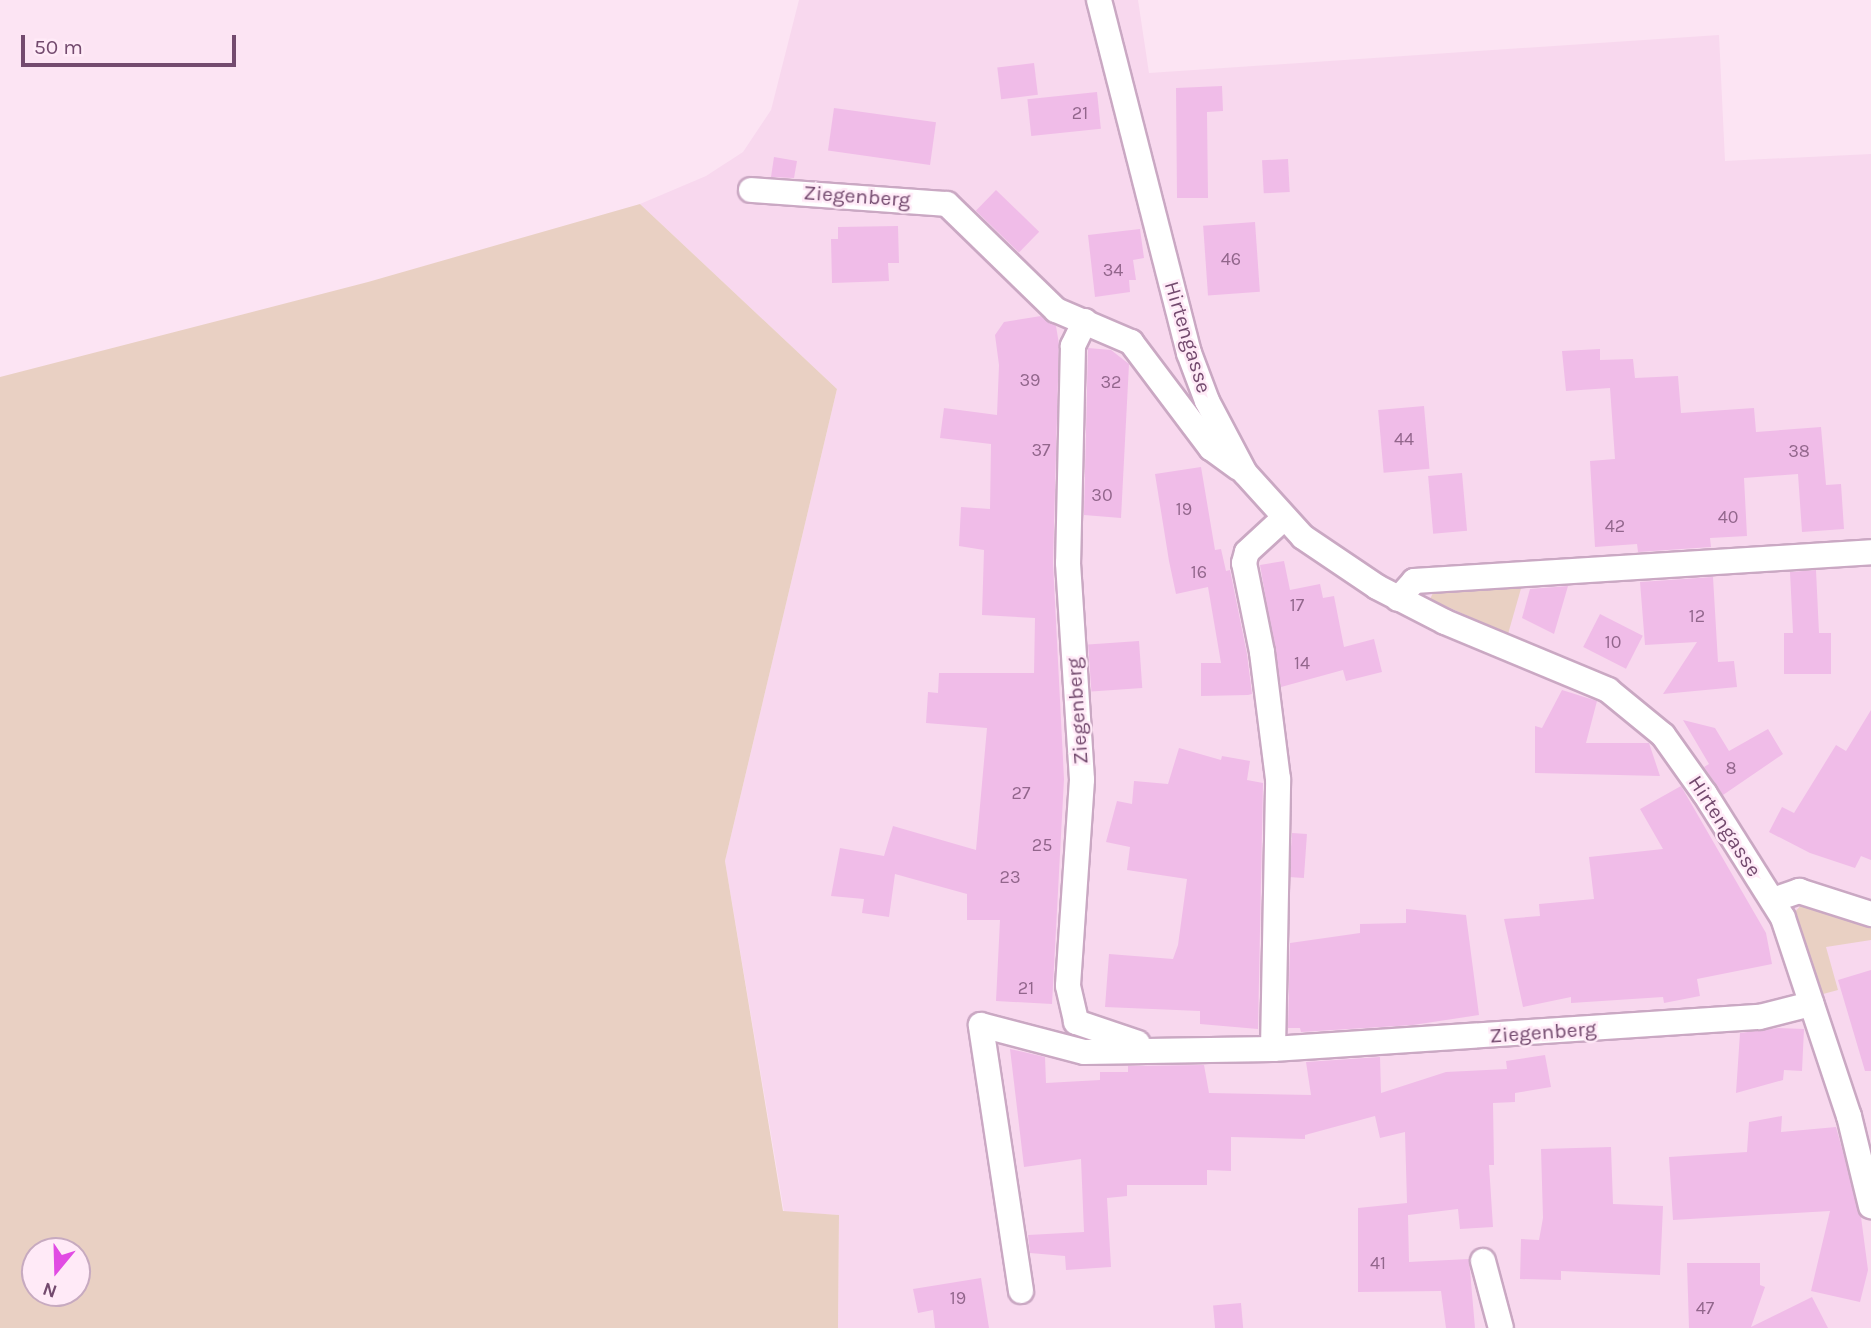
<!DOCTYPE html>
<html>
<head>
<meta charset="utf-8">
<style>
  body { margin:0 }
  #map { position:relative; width:1871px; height:1328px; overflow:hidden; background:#fce4f3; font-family:Karla,sans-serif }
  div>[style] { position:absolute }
  .residential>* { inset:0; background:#f8d8ee }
  .green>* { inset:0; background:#e9d0c3 }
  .building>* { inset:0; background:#f0bce8; transform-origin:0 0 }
  .roads { filter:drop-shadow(2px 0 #caa8c3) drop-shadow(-2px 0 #caa8c3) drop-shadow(0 2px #caa8c3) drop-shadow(0 -2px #caa8c3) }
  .street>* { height:24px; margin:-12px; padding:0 12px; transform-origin:12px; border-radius:12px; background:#fff }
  span { translate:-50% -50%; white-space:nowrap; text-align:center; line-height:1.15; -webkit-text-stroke:5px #ffeaf7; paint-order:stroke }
  .number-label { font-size:18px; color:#92668c }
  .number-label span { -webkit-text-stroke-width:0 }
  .street-label { font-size:21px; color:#734a6e }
  .north { position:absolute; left:21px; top:1237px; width:70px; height:70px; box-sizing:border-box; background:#ffeaf7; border:2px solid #c7aac0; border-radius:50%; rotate:199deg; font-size:19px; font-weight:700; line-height:28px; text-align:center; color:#734a6e }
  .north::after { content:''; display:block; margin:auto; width:24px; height:32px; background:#e14be3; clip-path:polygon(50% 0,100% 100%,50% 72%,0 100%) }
  .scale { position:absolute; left:21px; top:35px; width:215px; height:32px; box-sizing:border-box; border:4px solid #734a6e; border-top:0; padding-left:9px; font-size:21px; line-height:24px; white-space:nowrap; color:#734a6e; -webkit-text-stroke:5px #ffeaf7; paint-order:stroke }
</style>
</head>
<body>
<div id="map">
  <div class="residential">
    <div style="clip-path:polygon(799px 0,1138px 0,1149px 73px,1719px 35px,1725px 161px,1871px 154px,1871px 1328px,838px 1328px,839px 1215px,784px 1212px,725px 861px,837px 389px,640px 204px,706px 176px,743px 152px,771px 110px)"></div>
  </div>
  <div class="green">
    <div style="clip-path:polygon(evenodd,640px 204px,837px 389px,725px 861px,783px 1211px,839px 1215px,838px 1328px,0 1328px,0 377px,368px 282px,640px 204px,35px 1251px,77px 1251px,77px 1293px,35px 1293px,35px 1251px)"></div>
    <div style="clip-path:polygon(1522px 585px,1508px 634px,1430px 599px,1434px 591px)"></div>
    <div style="clip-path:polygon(1802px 904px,1871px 925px,1871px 940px,1826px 947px,1838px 990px,1823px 994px,1794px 913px)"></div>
  </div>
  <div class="building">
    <div style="left:1034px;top:63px;width:32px;height:37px;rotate:83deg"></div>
    <div style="clip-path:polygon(1222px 86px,1223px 111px,1207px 112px,1208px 198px,1177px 198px,1176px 88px)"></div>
    <div style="left:1097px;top:92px;width:37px;height:70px;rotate:84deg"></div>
    <div style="left:834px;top:108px;width:103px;height:43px;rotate:8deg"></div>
    <div style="clip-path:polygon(774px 157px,797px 161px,794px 178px,771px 177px)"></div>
    <div style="left:1288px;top:159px;width:33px;height:26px;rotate:87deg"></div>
    <div style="left:996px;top:190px;width:60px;height:29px;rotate:44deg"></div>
    <div style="left:1255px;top:222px;width:70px;height:52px;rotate:86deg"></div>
    <div style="clip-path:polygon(898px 226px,899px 263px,888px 263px,889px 281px,832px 283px,831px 239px,838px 239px,838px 227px)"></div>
    <div style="clip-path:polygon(1140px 229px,1144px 258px,1133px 260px,1136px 280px,1129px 280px,1130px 292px,1095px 297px,1088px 235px)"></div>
    <div style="clip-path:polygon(1041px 316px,1056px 326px,1059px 344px,1053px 563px,1064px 779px,1052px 1004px,996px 1001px,1000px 920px,967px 920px,967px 894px,895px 874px,889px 917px,862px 913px,864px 899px,831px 896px,840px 848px,884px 856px,893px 826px,976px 850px,987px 728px,926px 723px,928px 692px,938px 693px,939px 673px,1034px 673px,1035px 618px,982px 615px,984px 550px,959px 546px,961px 507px,990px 509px,991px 444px,940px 438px,944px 408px,997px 415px,999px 365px,995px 335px,1004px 322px)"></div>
    <div style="clip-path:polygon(1088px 348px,1111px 350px,1129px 364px,1121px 518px,1084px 515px)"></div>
    <div style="clip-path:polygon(1600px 349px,1600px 360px,1633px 359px,1635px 378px,1678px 376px,1681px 413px,1754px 408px,1756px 432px,1821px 427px,1826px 485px,1841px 484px,1844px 529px,1802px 532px,1798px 474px,1744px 478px,1747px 536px,1710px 538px,1711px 547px,1638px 552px,1637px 544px,1595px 547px,1590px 461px,1615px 459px,1610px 388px,1566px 391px,1562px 351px)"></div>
    <div style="left:1424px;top:406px;width:63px;height:46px;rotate:85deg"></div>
    <div style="clip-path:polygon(1201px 467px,1215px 550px,1221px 549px,1226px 571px,1230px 570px,1247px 654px,1252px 694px,1248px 695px,1201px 696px,1201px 663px,1221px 663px,1208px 587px,1176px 594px,1169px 561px,1155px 474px)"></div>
    <div style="left:1462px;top:473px;width:58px;height:34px;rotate:85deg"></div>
    <div style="clip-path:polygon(1284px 561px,1290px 590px,1320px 584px,1323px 598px,1334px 596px,1344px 647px,1374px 639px,1382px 672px,1346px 681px,1343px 670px,1281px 687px,1260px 565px)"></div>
    <div style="clip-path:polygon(1816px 570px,1819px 633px,1831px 633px,1831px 674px,1784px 674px,1784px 633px,1793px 633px,1790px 572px)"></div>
    <div style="clip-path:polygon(1713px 577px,1718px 662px,1734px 661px,1737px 687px,1663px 694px,1697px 642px,1645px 645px,1640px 582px)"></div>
    <div style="clip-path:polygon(1568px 586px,1554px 634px,1522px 618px,1530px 589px)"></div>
    <div style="left:1600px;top:614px;width:48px;height:37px;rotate:27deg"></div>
    <div style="left:1139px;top:641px;width:47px;height:51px;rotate:86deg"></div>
    <div style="clip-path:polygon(1562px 690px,1597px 701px,1586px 743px,1649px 743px,1660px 776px,1535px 773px,1535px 726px,1542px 728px)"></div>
    <div style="clip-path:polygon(1871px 710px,1871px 860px,1861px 856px,1855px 868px,1810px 853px,1769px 832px,1782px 807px,1794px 813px,1836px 745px,1846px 751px)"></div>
    <div style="clip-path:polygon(1683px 720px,1715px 728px,1729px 751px,1768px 729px,1783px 754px,1723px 795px,1704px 767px,1709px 764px)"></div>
    <div style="clip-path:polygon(1179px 748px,1221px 760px,1222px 756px,1250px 761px,1247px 780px,1263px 783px,1258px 1029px,1200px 1024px,1200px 1011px,1105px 1007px,1109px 954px,1173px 959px,1178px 945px,1187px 879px,1127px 870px,1130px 847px,1106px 842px,1117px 801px,1132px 804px,1134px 781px,1168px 784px)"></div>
    <div style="clip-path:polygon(1681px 786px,1766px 933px,1772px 964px,1697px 979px,1700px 996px,1664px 1003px,1663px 997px,1571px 1003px,1571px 997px,1523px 1007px,1504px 919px,1540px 916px,1539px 904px,1594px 899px,1589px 857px,1663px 849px,1640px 809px)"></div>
    <div style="left:1292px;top:833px;width:15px;height:44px;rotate:4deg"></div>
    <div style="clip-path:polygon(1406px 909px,1466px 915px,1479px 1015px,1413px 1025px,1301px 1032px,1300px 1028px,1288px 1028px,1290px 943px,1360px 933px,1360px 924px,1406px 923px)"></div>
    <div style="clip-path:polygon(1871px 970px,1871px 1071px,1865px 1071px,1838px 980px)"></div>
    <div style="clip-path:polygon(1778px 1028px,1804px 1029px,1802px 1071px,1784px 1070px,1783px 1080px,1736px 1093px,1740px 1033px)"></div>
    <div style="clip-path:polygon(1010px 1049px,1045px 1057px,1046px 1083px,1100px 1080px,1100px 1072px,1128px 1072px,1128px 1066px,1204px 1065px,1209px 1093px,1311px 1095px,1306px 1062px,1380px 1057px,1381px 1093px,1446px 1072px,1507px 1069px,1506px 1061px,1545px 1055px,1551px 1087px,1515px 1093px,1515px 1102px,1493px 1103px,1494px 1165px,1489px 1165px,1493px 1227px,1460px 1229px,1458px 1209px,1408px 1215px,1409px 1262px,1469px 1259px,1475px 1328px,1446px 1328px,1441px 1291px,1358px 1292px,1358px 1208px,1407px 1203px,1405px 1132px,1380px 1138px,1375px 1116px,1305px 1135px,1305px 1139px,1231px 1137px,1231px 1171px,1207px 1170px,1207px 1185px,1127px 1185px,1127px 1196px,1107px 1198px,1111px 1267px,1066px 1270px,1065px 1256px,1030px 1253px,1028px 1235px,1084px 1232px,1081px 1159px,1024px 1167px)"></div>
    <div style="clip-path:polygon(1782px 1116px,1781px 1132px,1836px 1127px,1861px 1217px,1868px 1270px,1860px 1302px,1811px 1291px,1830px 1211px,1673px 1220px,1669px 1157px,1747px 1152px,1749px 1122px)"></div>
    <div style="clip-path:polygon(1611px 1147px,1613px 1204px,1663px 1206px,1660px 1275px,1561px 1271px,1561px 1280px,1520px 1279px,1521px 1239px,1539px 1240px,1543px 1218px,1541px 1149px)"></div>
    <div style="clip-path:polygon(1687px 1263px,1760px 1263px,1760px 1285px,1765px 1287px,1751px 1327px,1812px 1297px,1828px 1328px,1689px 1328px)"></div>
    <div style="clip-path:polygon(981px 1278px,989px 1328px,935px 1328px,933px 1310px,918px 1313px,913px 1289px)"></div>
    <div style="left:1241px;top:1303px;width:25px;height:28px;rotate:85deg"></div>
  </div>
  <div class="roads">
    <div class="street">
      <div style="left:1099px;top:0;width:364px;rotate:75.7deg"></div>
      <div style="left:1189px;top:353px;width:51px;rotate:69.4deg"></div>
      <div style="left:1207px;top:401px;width:81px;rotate:62.2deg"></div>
      <div style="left:1245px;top:473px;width:86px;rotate:47.8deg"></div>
      <div style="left:1303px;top:537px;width:89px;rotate:34deg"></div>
      <div style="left:1377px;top:587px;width:76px;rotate:27.2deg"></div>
      <div style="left:1445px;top:622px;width:177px;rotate:22.6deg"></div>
      <div style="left:1608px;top:690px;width:71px;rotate:39.3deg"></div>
      <div style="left:1663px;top:735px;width:72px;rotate:54.6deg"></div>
      <div style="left:1705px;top:794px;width:146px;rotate:57.8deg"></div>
      <div style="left:1783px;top:918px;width:209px;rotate:71.6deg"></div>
      <div style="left:1849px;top:1116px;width:93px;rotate:76.3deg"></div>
      <div style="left:751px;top:190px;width:196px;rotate:4.1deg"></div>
      <div style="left:947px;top:204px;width:152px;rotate:44.2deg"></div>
      <div style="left:1056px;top:310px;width:82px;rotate:23.1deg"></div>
      <div style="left:1131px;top:342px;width:133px;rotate:53deg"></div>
      <div style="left:1211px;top:448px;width:34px;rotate:36deg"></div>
      <div style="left:1085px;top:321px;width:28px;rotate:116deg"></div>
      <div style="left:1073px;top:346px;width:217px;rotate:91.3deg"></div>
      <div style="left:1068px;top:563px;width:217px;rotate:86.3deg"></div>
      <div style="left:1082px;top:780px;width:206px;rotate:93.9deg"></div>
      <div style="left:1068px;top:986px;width:37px;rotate:77deg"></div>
      <div style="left:1076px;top:1022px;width:65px;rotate:18.7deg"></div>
      <div style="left:1398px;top:599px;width:24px;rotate:-48deg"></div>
      <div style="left:1414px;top:581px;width:458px;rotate:-3.6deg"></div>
      <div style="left:1773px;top:900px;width:28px;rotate:-19deg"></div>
      <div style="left:1799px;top:891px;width:76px;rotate:17.7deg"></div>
      <div style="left:1273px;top:1049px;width:270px;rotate:-88.9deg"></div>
      <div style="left:1278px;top:779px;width:128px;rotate:-97.2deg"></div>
      <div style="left:1262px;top:652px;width:91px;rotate:-101.4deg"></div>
      <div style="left:1244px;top:563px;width:11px;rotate:-75deg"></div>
      <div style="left:1247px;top:552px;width:50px;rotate:-42.6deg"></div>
      <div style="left:1483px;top:1261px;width:69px;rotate:75deg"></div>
      <div style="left:1021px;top:1291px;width:269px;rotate:-98.6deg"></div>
      <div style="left:981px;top:1025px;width:106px;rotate:14.7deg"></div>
      <div style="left:1084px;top:1052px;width:189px;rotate:-0.9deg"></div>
      <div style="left:1273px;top:1049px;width:488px;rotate:-3.8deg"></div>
      <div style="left:1760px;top:1017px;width:53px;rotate:-14.3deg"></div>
    </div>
  </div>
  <div class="number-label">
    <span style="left:1080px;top:113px">21</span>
    <span style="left:1231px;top:259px">46</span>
    <span style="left:1113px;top:270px">34</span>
    <span style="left:1030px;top:380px">39</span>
    <span style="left:1111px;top:382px">32</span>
    <span style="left:1404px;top:439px">44</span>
    <span style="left:1041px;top:450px">37</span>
    <span style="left:1799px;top:451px">38</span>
    <span style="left:1102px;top:495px">30</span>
    <span style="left:1184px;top:509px">19</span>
    <span style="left:1728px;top:517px">40</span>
    <span style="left:1615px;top:526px">42</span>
    <span style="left:1199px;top:572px">16</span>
    <span style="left:1297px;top:605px">17</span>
    <span style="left:1697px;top:616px">12</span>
    <span style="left:1613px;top:642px">10</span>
    <span style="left:1302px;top:663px">14</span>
    <span style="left:1731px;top:768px">8</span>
    <span style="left:1021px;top:793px">27</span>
    <span style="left:1042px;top:845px">25</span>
    <span style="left:1010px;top:877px">23</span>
    <span style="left:1026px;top:988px">21</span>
    <span style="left:1378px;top:1263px">41</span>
    <span style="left:958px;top:1298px">19</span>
    <span style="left:1705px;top:1308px">47</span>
  </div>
  <div class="street-label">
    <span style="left:857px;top:196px;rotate:4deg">Ziegenberg</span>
    <span style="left:1188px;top:337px;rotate:73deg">Hirtengasse</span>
    <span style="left:1077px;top:711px;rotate:-94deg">Ziegenberg</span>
    <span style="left:1725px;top:826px;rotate:57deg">Hirtengasse</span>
    <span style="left:1543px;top:1032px;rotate:-4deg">Ziegenberg</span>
  </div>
  <div class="north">N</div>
  <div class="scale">50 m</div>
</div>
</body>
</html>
